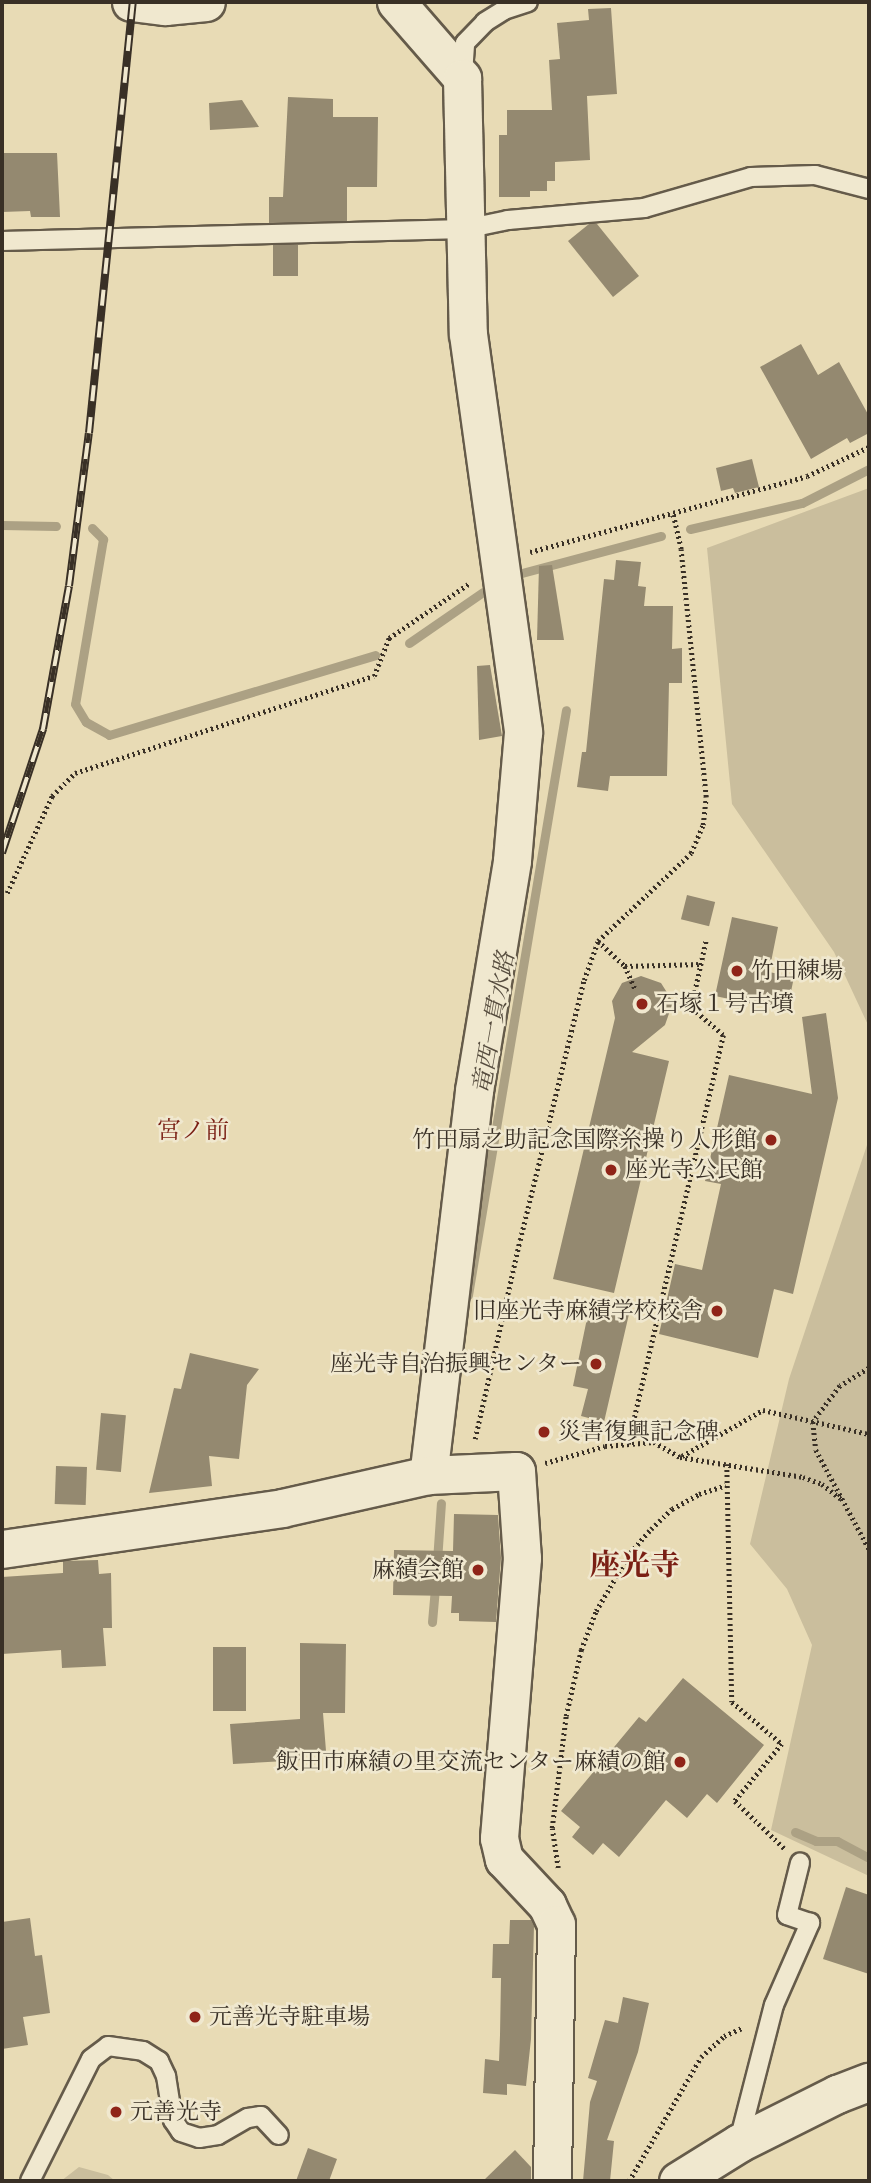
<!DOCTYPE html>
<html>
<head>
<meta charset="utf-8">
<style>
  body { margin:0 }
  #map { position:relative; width:871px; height:2183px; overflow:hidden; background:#e8dbb5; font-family:"IM FELL Double Pica","Noto Serif JP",serif }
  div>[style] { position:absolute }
  .green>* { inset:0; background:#cabe9d }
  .stream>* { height:9px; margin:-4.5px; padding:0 4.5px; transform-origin:4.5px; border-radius:4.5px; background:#aca184 }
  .building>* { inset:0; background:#948970; transform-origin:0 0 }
  .path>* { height:4.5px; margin-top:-2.25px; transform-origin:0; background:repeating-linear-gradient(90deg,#393026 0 2px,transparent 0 5.5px) }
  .roads { filter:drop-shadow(2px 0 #655b4a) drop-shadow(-2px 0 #655b4a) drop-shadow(0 2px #655b4a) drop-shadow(0 -2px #655b4a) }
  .service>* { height:18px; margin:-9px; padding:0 9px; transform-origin:9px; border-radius:9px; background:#f0e8cf }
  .minor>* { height:37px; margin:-18.5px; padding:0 18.5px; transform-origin:18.5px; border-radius:18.5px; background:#f0e8cf }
  .rail>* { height:8px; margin-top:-4px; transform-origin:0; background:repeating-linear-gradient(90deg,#f0e8cf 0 16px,#393026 0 32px); box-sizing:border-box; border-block:2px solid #393026 }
  .dots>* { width:19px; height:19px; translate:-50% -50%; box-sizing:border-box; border:4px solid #f0e8cf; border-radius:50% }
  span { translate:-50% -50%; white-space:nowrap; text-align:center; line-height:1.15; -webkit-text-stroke:5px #f0e8cf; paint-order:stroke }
  .poi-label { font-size:23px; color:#393026 }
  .left { translate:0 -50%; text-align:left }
  .right { translate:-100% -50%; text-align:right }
  .water-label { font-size:24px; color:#564c3e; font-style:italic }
  .neighbourhood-label { font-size:24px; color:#7a1f14 }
  .district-label { font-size:30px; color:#7a1f14; font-weight:700 }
  .frame { position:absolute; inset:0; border:4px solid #393026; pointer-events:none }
</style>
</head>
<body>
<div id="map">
  <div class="green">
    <div style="clip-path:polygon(869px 488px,869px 1027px,834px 952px,732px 804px,707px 548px)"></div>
    <div style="clip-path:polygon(869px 1139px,869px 1876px,771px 1830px,812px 1645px,787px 1589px,750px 1544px,789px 1379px)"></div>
    <div style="clip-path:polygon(79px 2167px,108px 2175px,115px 2181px,61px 2181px)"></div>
  </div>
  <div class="stream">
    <div style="left:2px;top:525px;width:54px;rotate:1.1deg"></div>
    <div style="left:92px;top:528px;width:16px;rotate:45deg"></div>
    <div style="left:103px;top:539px;width:167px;rotate:99.6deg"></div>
    <div style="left:75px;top:704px;width:21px;rotate:59deg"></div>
    <div style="left:86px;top:722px;width:26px;rotate:29deg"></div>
    <div style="left:109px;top:735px;width:278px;rotate:-16.7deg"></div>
    <div style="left:690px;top:529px;width:115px;rotate:-13.1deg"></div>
    <div style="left:802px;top:503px;width:75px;rotate:-26.9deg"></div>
    <div style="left:518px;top:574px;width:148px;rotate:-14.9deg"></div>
    <div style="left:409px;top:643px;width:90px;rotate:-34.6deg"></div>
    <div style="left:468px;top:1295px;width:593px;rotate:-80.49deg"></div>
    <div style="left:437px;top:1561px;width:58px;rotate:-86.1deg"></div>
    <div style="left:432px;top:1622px;width:37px;rotate:-85deg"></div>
    <div style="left:795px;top:1832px;width:23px;rotate:23deg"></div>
    <div style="left:816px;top:1841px;width:21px"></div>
    <div style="left:837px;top:1841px;width:36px;rotate:28deg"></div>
  </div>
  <div class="building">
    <div style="clip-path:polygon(611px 8px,617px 94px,587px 96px,590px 160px,555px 162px,555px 181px,547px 181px,547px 191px,530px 191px,530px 197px,499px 197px,499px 135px,507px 135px,507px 110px,552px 110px,549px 60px,560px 59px,557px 23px,589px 20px,588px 9px)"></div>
    <div style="clip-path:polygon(288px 97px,333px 99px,333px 117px,378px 117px,377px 187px,347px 187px,347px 221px,269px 223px,269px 197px,283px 197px)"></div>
    <div style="clip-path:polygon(242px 100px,259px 127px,210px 130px,209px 103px)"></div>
    <div style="clip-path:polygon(2px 153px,57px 153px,60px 217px,31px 217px,30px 211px,2px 212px)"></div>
    <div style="clip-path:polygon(589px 224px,597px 224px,639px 276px,613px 297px,568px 241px)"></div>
    <div style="left:273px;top:245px;width:25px;height:31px"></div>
    <div style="clip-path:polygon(801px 344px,818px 375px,839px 362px,869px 416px,869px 433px,850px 443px,847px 438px,811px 459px,760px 367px)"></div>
    <div style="clip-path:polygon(752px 459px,759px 487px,735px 493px,733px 488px,721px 491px,716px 468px)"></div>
    <div style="clip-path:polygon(616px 560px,641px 562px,638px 586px,646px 587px,644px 606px,673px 606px,672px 649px,682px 648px,682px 683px,669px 683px,667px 776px,610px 776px,608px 791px,577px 787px,582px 752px,586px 752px,604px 579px,614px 580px)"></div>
    <div style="clip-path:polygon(552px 565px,564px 640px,537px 640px,539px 566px)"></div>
    <div style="clip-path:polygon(490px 665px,502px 736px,479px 740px,477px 666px)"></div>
    <div style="left:687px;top:895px;width:29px;height:25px;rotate:14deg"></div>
    <div style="clip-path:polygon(732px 917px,778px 927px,769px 972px,794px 977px,787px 1011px,715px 996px)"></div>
    <div style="clip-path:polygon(641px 976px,661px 983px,673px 1002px,665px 1025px,632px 1052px,669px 1061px,614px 1293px,553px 1279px,615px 1018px,612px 1001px,622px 983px)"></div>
    <div style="clip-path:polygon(826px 1013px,838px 1098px,793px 1294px,774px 1289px,758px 1358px,659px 1334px,675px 1264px,702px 1270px,721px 1184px,705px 1181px,729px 1075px,812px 1094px,802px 1017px)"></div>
    <div style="clip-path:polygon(590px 1304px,629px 1314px,604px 1422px,581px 1416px,588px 1389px,573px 1386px)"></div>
    <div style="clip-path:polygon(190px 1353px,259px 1369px,247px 1385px,239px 1459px,209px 1456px,212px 1486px,149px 1493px,174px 1388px,181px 1389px)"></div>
    <div style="left:101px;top:1413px;width:25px;height:57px;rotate:5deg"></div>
    <div style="left:56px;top:1466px;width:31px;height:38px;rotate:2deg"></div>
    <div style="clip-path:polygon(454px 1514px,498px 1515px,501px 1558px,496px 1622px,459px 1621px,459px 1613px,451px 1613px,452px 1596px,393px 1595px,394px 1550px,453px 1551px)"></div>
    <div style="clip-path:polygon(98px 1560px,99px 1574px,111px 1573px,112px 1628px,103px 1628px,106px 1666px,62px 1668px,61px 1650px,2px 1654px,2px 1577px,63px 1573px,63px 1561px)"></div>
    <div style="clip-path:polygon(300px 1643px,346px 1644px,345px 1713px,323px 1713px,326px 1751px,303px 1752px,304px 1760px,233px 1764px,230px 1724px,300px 1719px)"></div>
    <div style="left:246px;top:1647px;width:64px;height:33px;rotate:90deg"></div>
    <div style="clip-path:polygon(683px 1678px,764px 1745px,717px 1803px,707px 1794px,687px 1818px,666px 1800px,619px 1857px,603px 1843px,593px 1855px,572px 1837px,580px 1827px,561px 1811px,639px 1717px,646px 1722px)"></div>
    <div style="clip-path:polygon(846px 1887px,869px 1895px,869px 1974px,823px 1959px)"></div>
    <div style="clip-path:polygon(30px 1918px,35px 1956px,42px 1955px,50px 2013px,23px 2017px,28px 2045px,2px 2049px,2px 1922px)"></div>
    <div style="clip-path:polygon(510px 1920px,531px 1920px,534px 1926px,531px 2039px,526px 2086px,507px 2084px,507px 2095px,483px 2093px,485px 2059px,499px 2061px,500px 2035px,501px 1978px,492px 1978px,493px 1944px,509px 1944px)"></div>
    <div style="clip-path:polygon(623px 1997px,649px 2003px,638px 2052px,607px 2140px,614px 2141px,610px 2181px,583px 2181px,590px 2102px,597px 2081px,588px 2078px,605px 2020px,618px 2023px)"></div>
    <div style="clip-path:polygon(308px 2148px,337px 2159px,329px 2181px,296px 2181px)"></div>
    <div style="clip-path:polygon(515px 2150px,531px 2167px,531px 2181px,483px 2181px)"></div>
  </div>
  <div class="path">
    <div style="left:530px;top:552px;width:287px;rotate:-15.3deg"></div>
    <div style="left:807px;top:476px;width:68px;rotate:-25.1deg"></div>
    <div style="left:2px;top:894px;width:5px;rotate:-11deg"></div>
    <div style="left:7px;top:893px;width:107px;rotate:-65.1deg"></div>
    <div style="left:52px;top:796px;width:33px;rotate:-45deg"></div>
    <div style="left:75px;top:773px;width:314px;rotate:-18deg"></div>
    <div style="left:374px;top:676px;width:41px;rotate:-68.5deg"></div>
    <div style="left:389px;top:638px;width:98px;rotate:-34.2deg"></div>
    <div style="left:598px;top:941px;width:37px;rotate:43deg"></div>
    <div style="left:625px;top:966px;width:76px;rotate:-1.5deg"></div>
    <div style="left:625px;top:966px;width:27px;rotate:66deg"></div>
    <div style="left:869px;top:1368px;width:34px;rotate:148deg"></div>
    <div style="left:840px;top:1386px;width:45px;rotate:126.9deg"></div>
    <div style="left:813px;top:1422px;width:28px;rotate:84deg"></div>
    <div style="left:816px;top:1450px;width:112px;rotate:61.8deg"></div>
    <div style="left:475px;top:1439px;width:204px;rotate:-77.3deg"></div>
    <div style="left:520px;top:1240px;width:268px;rotate:-76.2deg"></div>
    <div style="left:584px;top:980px;width:41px;rotate:-70.3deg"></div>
    <div style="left:598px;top:941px;width:128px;rotate:-43.4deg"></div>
    <div style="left:691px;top:853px;width:30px;rotate:-67deg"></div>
    <div style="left:703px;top:825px;width:28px;rotate:-84deg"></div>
    <div style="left:706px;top:797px;width:249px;rotate:-95.8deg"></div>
    <div style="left:681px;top:549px;width:35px;rotate:-103deg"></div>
    <div style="left:628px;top:1444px;width:420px;rotate:-76.9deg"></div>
    <div style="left:723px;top:1035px;width:42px;rotate:-139.8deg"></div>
    <div style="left:691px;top:1008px;width:70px;rotate:-77.6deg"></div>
    <div style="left:682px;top:1456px;width:93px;rotate:-29.6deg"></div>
    <div style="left:763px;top:1410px;width:109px;rotate:12.8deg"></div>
    <div style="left:545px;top:1463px;width:62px;rotate:-15.8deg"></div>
    <div style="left:605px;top:1446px;width:49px;rotate:-4.7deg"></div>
    <div style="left:654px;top:1442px;width:30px;rotate:30deg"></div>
    <div style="left:680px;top:1457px;width:125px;rotate:9.2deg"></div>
    <div style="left:803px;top:1477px;width:20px;rotate:20deg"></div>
    <div style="left:822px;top:1484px;width:24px;rotate:38deg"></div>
    <div style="left:727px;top:1464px;width:238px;rotate:88.8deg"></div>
    <div style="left:732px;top:1702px;width:65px;rotate:40deg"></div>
    <div style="left:782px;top:1744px;width:74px;rotate:129.5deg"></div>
    <div style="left:735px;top:1801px;width:69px;rotate:43.8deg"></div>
    <div style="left:558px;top:1868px;width:40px;rotate:-98.5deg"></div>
    <div style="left:552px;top:1828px;width:113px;rotate:-82.9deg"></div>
    <div style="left:566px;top:1716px;width:68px;rotate:-77.2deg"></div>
    <div style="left:581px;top:1650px;width:42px;rotate:-69deg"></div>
    <div style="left:596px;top:1611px;width:67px;rotate:-59.6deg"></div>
    <div style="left:630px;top:1553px;width:32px;rotate:-49deg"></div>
    <div style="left:651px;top:1529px;width:29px;rotate:-44deg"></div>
    <div style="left:672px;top:1509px;width:31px;rotate:-29deg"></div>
    <div style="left:699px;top:1494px;width:28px;rotate:-18deg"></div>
    <div style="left:629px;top:2181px;width:143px;rotate:-59.9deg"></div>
    <div style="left:701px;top:2057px;width:31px;rotate:-42deg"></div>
    <div style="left:724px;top:2036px;width:20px;rotate:-24deg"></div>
  </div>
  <div class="roads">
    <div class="service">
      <div style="left:463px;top:74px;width:31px;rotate:-86deg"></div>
      <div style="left:465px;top:43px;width:29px;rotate:-46deg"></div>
      <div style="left:485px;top:22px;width:22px;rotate:-32deg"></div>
      <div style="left:504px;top:10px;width:25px;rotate:-18deg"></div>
      <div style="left:2px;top:241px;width:463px;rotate:-1.5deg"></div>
      <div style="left:465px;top:229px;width:44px;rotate:-11.8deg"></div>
      <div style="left:508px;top:220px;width:137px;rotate:-5deg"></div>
      <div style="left:644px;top:208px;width:111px;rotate:-16.2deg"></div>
      <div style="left:751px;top:177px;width:64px;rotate:-1.8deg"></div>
      <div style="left:815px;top:175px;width:56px;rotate:14.5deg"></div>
      <div style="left:739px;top:2141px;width:140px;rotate:-75.6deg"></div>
      <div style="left:774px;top:2005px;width:90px;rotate:-66.3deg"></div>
      <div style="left:810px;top:1923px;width:24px;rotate:-161deg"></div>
      <div style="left:787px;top:1915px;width:54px;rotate:-76deg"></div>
      <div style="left:30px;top:2181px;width:136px;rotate:-63.4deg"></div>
      <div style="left:91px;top:2059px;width:21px;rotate:-37deg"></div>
      <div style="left:108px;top:2046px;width:35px;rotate:8deg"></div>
      <div style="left:143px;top:2051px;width:19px;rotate:32deg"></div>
      <div style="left:159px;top:2061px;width:17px;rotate:65deg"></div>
      <div style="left:166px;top:2076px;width:45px;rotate:81deg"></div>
      <div style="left:173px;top:2120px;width:14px;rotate:56deg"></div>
      <div style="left:181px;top:2132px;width:19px;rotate:18deg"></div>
      <div style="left:199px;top:2138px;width:19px;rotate:-9deg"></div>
      <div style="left:218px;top:2135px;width:34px;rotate:-30deg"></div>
      <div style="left:248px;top:2118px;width:13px;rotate:-9deg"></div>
      <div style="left:261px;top:2116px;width:26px;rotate:47deg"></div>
    </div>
    <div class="minor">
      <div style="left:131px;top:2px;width:34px;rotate:7deg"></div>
      <div style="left:165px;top:6px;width:41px;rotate:-5.6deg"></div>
      <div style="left:396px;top:2px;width:101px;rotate:49deg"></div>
      <div style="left:462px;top:78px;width:256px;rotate:88.7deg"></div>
      <div style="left:468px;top:334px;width:402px;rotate:82.1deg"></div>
      <div style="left:523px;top:732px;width:129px;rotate:94.9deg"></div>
      <div style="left:512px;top:861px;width:233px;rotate:99.4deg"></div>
      <div style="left:474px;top:1091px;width:387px;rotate:96.8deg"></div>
      <div style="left:2px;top:1549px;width:283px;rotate:-8.3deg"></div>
      <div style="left:282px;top:1508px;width:150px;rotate:-12.7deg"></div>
      <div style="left:428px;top:1475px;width:88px;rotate:-2.6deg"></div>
      <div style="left:516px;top:1471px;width:87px;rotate:86.1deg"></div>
      <div style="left:522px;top:1558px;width:281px;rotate:94.7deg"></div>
      <div style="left:499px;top:1838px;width:22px;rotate:77deg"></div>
      <div style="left:504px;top:1859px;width:63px;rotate:46.9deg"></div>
      <div style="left:547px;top:1905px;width:21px;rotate:65deg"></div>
      <div style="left:556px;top:1924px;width:257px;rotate:90.9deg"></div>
      <div style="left:678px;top:2181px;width:72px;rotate:-31.9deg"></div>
      <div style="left:739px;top:2143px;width:110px;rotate:-26.6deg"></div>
      <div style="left:837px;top:2094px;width:34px;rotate:-21deg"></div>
    </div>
  </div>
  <div class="rail">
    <div style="left:2px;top:853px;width:131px;rotate:-71.7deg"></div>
    <div style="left:43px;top:729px;width:145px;rotate:-79.7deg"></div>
    <div style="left:69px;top:586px;width:154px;rotate:-82.6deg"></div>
    <div style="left:89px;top:433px;width:433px;rotate:-84.2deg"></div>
  </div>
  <div class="dots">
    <div style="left:737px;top:971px;background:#8f2418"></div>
    <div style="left:642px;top:1004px;background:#8f2418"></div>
    <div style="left:771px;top:1140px;background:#8f2418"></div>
    <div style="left:611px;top:1170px;background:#8f2418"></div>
    <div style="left:717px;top:1311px;background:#8f2418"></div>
    <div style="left:596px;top:1364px;background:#8f2418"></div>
    <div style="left:544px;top:1432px;background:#8f2418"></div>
    <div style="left:478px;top:1570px;background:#8f2418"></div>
    <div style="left:680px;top:1762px;background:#8f2418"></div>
    <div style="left:195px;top:2017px;background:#8f2418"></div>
    <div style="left:116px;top:2112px;background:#8f2418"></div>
  </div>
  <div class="poi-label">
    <span class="left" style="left:751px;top:971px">竹田練場</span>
    <span class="left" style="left:656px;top:1004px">石塚１号古墳</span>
    <span class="right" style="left:757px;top:1140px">竹田扇之助記念国際糸操り人形館</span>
    <span class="left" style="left:625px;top:1170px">座光寺公民館</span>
    <span class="right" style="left:703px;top:1311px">旧座光寺麻績学校校舎</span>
    <span class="right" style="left:582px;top:1364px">座光寺自治振興センター</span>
    <span class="left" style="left:558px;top:1432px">災害復興記念碑</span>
    <span class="right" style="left:464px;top:1570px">麻績会館</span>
    <span class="right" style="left:666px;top:1762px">飯田市麻績の里交流センター麻績の館</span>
    <span class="left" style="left:209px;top:2017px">元善光寺駐車場</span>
    <span class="left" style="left:130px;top:2112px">元善光寺</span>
  </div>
  <div class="water-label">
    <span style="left:494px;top:1023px;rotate:-80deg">竜西一貫水路</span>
  </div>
  <div class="neighbourhood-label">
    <span style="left:193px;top:1131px">宮ノ前</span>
  </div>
  <div class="district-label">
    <span style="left:635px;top:1566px">座光寺</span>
  </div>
  <div class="frame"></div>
</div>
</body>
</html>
